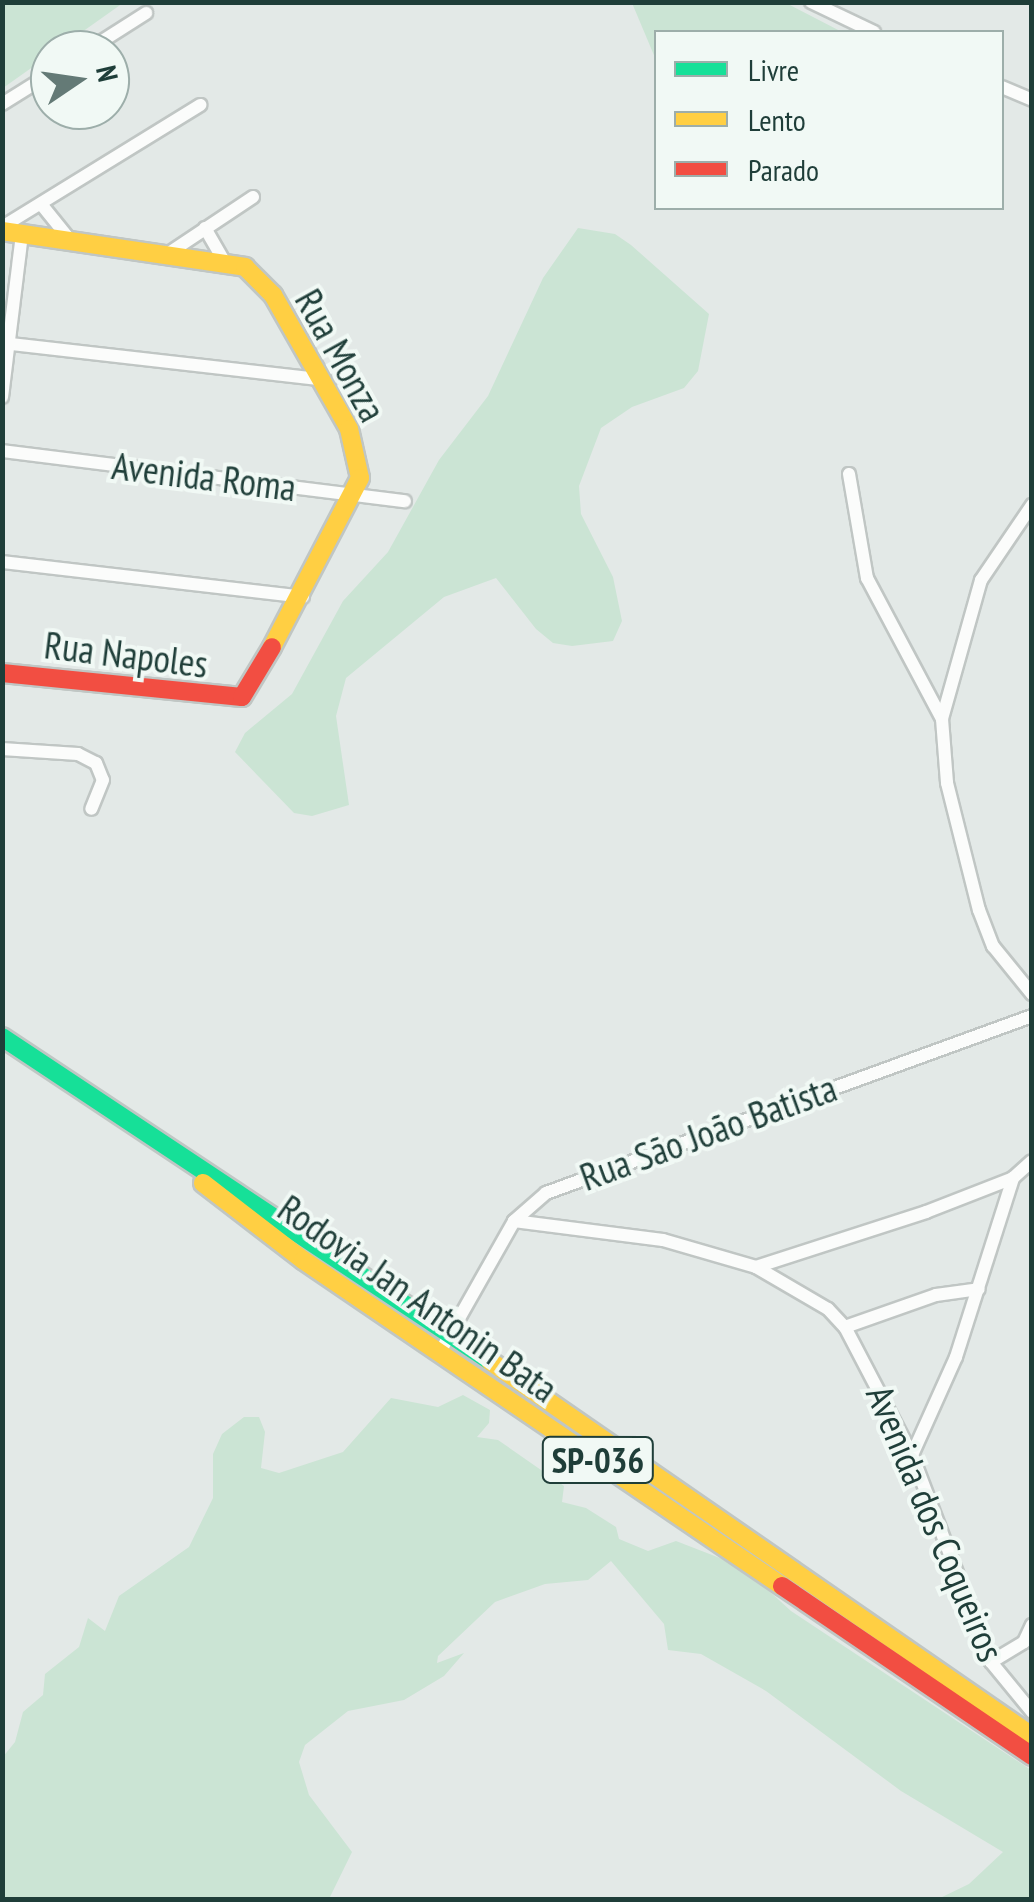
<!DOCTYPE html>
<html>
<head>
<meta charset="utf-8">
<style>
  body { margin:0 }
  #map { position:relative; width:1034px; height:1902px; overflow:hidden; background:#e3e9e7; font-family:"PT Sans Narrow",sans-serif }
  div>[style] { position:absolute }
  .green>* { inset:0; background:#cbe4d4 }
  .roads { filter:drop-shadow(2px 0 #c0c6c4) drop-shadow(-2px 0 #c0c6c4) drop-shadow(0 2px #c0c6c4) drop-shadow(0 -2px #c0c6c4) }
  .street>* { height:12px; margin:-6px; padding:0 6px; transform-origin:6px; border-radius:6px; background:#fbfcfb }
  .fast>* { height:18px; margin:-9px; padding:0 9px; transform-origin:9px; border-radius:9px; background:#16e098 }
  .slow>* { height:18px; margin:-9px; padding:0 9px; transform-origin:9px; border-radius:9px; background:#ffcf43 }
  .jam>* { height:18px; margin:-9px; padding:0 9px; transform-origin:9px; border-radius:9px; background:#f24e42 }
  span { translate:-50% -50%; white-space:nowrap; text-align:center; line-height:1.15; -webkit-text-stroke:8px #f1f9f5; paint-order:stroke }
  .shield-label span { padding:2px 8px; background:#f1f9f5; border:2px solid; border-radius:8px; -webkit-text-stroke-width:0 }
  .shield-label { font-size:35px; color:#1f3e39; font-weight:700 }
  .street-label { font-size:38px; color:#1f3e39 }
  .frame { position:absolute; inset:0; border:5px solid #1f3e39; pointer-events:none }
  .legend { position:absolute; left:654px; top:30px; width:350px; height:180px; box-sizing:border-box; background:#f1f9f5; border:2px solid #9daeaa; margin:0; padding:12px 18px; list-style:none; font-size:30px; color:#1f3e39 }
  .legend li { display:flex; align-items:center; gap:20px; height:50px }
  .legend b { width:50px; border:2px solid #9daeaa }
  .north { position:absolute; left:30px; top:30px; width:100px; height:100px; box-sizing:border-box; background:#f1f9f5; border:2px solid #9daeaa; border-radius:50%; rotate:77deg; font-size:28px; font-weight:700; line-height:40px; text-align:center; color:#1f3e39 }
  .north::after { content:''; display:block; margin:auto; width:35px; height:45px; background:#647a76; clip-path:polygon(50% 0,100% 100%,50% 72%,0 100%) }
</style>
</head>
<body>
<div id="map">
  <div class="green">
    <div style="clip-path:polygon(3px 2px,123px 2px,123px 3px,3px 88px)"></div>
    <div style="clip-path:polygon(632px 3px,786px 3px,842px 32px,656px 32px,656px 60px)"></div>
    <div style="clip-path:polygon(578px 228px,615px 234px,631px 245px,709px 314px,698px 371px,684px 388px,632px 407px,601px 428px,579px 486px,581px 514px,613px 577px,622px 621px,613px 641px,572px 646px,553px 643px,536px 629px,496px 578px,444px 597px,346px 678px,336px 716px,349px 805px,312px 816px,294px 813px,235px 752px,245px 733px,292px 694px,343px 601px,388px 552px,439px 460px,488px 396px,543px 278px)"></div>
    <div style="clip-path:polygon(463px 1395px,490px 1410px,489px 1423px,477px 1437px,498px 1440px,564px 1486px,562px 1502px,586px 1508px,616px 1527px,619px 1539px,648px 1551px,676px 1541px,743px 1567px,791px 1611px,1031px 1770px,1031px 1899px,938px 1899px,969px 1884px,1003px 1852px,901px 1791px,766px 1691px,701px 1654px,668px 1650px,664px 1624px,611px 1561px,588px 1580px,545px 1584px,495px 1602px,438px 1656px,437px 1663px,464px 1653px,444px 1676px,404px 1700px,348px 1711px,305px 1745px,299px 1762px,309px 1795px,352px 1852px,329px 1899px,3px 1899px,2px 1758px,15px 1742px,23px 1712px,43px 1695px,45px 1674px,79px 1647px,88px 1618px,105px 1631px,119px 1596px,189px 1547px,213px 1498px,213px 1454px,222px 1434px,244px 1417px,259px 1417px,265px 1432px,261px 1468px,279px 1473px,343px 1452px,391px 1398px,438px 1407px)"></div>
  </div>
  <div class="roads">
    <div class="street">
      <div style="left:811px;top:2px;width:70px;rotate:25.5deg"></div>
      <div style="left:88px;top:50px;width:69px;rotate:-32.5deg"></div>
      <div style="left:1002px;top:87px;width:33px;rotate:23deg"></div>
      <div style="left:2px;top:104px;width:57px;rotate:-32deg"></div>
      <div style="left:41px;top:204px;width:46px;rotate:51.1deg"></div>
      <div style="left:2px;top:227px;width:233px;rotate:-31.6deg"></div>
      <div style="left:205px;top:228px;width:38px;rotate:60deg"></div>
      <div style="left:169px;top:253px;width:101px;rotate:-33.7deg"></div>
      <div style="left:2px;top:343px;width:319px;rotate:6.5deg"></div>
      <div style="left:2px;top:397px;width:163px;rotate:-83deg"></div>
      <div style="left:2px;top:451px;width:406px;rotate:7.1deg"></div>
      <div style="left:849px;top:474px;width:106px;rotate:80.2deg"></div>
      <div style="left:867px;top:578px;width:160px;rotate:62deg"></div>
      <div style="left:1032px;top:505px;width:91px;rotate:124.2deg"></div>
      <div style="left:981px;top:580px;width:144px;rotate:105.7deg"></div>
      <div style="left:942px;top:719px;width:64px;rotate:85.5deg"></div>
      <div style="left:947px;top:783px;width:131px;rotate:75.9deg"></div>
      <div style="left:979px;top:910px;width:39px;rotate:69deg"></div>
      <div style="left:993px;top:946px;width:62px;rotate:50.9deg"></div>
      <div style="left:2px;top:562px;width:303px;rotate:6.6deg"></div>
      <div style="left:2px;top:749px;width:76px;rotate:3.8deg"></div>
      <div style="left:78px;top:754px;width:20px;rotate:27deg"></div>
      <div style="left:96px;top:763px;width:18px;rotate:68deg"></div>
      <div style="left:103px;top:780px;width:31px;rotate:112deg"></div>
      <div style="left:514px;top:1221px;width:150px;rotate:7.3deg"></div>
      <div style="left:663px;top:1240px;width:97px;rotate:16.2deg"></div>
      <div style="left:756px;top:1267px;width:83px;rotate:30.3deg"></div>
      <div style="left:828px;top:1309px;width:25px;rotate:47deg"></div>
      <div style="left:845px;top:1327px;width:144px;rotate:62.4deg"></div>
      <div style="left:912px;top:1455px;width:222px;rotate:69.1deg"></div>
      <div style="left:991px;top:1662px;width:65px;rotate:50.6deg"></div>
      <div style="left:756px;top:1267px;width:179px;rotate:-17.9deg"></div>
      <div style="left:926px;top:1212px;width:93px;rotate:-21.3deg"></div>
      <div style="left:1013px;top:1178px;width:25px;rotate:-42deg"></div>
      <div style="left:845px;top:1327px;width:96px;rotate:-19.4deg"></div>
      <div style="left:936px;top:1295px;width:43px;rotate:-7.9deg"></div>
      <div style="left:440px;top:1352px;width:150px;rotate:-60.5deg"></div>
      <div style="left:514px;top:1221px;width:43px;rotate:-41.2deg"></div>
      <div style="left:546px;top:1193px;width:517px;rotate:-20.01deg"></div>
      <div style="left:912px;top:1455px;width:107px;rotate:-65.8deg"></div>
      <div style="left:956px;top:1357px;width:188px;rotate:-72.3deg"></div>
      <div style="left:991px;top:1662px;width:39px;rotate:-31deg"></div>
      <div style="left:1024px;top:1642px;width:19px;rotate:-65deg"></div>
    </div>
    <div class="fast">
      <div style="left:2px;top:1037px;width:586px;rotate:33.58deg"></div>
    </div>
    <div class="slow">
      <div style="left:2px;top:231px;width:246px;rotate:8.4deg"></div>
      <div style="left:245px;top:267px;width:40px;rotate:45deg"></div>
      <div style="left:273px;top:295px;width:154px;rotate:60.4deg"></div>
      <div style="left:349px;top:429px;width:50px;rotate:77.3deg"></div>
      <div style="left:360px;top:478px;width:191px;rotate:117.5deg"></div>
      <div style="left:203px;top:1183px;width:126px;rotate:37.6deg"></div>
      <div style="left:303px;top:1260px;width:579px;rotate:34.24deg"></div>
      <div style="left:490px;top:1361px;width:659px;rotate:34.68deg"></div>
    </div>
    <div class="jam">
      <div style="left:2px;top:673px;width:241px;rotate:5.7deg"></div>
      <div style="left:242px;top:697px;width:58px;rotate:-59deg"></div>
      <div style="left:782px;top:1586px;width:302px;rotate:34.2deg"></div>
    </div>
  </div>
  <div class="shield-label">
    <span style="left:598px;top:1460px">SP-036</span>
  </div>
  <div class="street-label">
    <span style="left:341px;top:355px;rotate:61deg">Rua Monza</span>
    <span style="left:204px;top:476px;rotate:7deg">Avenida Roma</span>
    <span style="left:126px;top:654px;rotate:7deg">Rua Napoles</span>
    <span style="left:708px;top:1132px;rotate:-20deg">Rua São João Batista</span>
    <span style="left:418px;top:1298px;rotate:35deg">Rodovia Jan Antonin Bata</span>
    <span style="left:936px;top:1523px;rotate:67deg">Avenida dos Coqueiros</span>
  </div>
  <div class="frame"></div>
  <ul class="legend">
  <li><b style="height:12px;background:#16e098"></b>Livre</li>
  <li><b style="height:12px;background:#ffcf43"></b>Lento</li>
  <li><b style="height:12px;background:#f24e42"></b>Parado</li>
  </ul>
  <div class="north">N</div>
</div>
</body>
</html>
